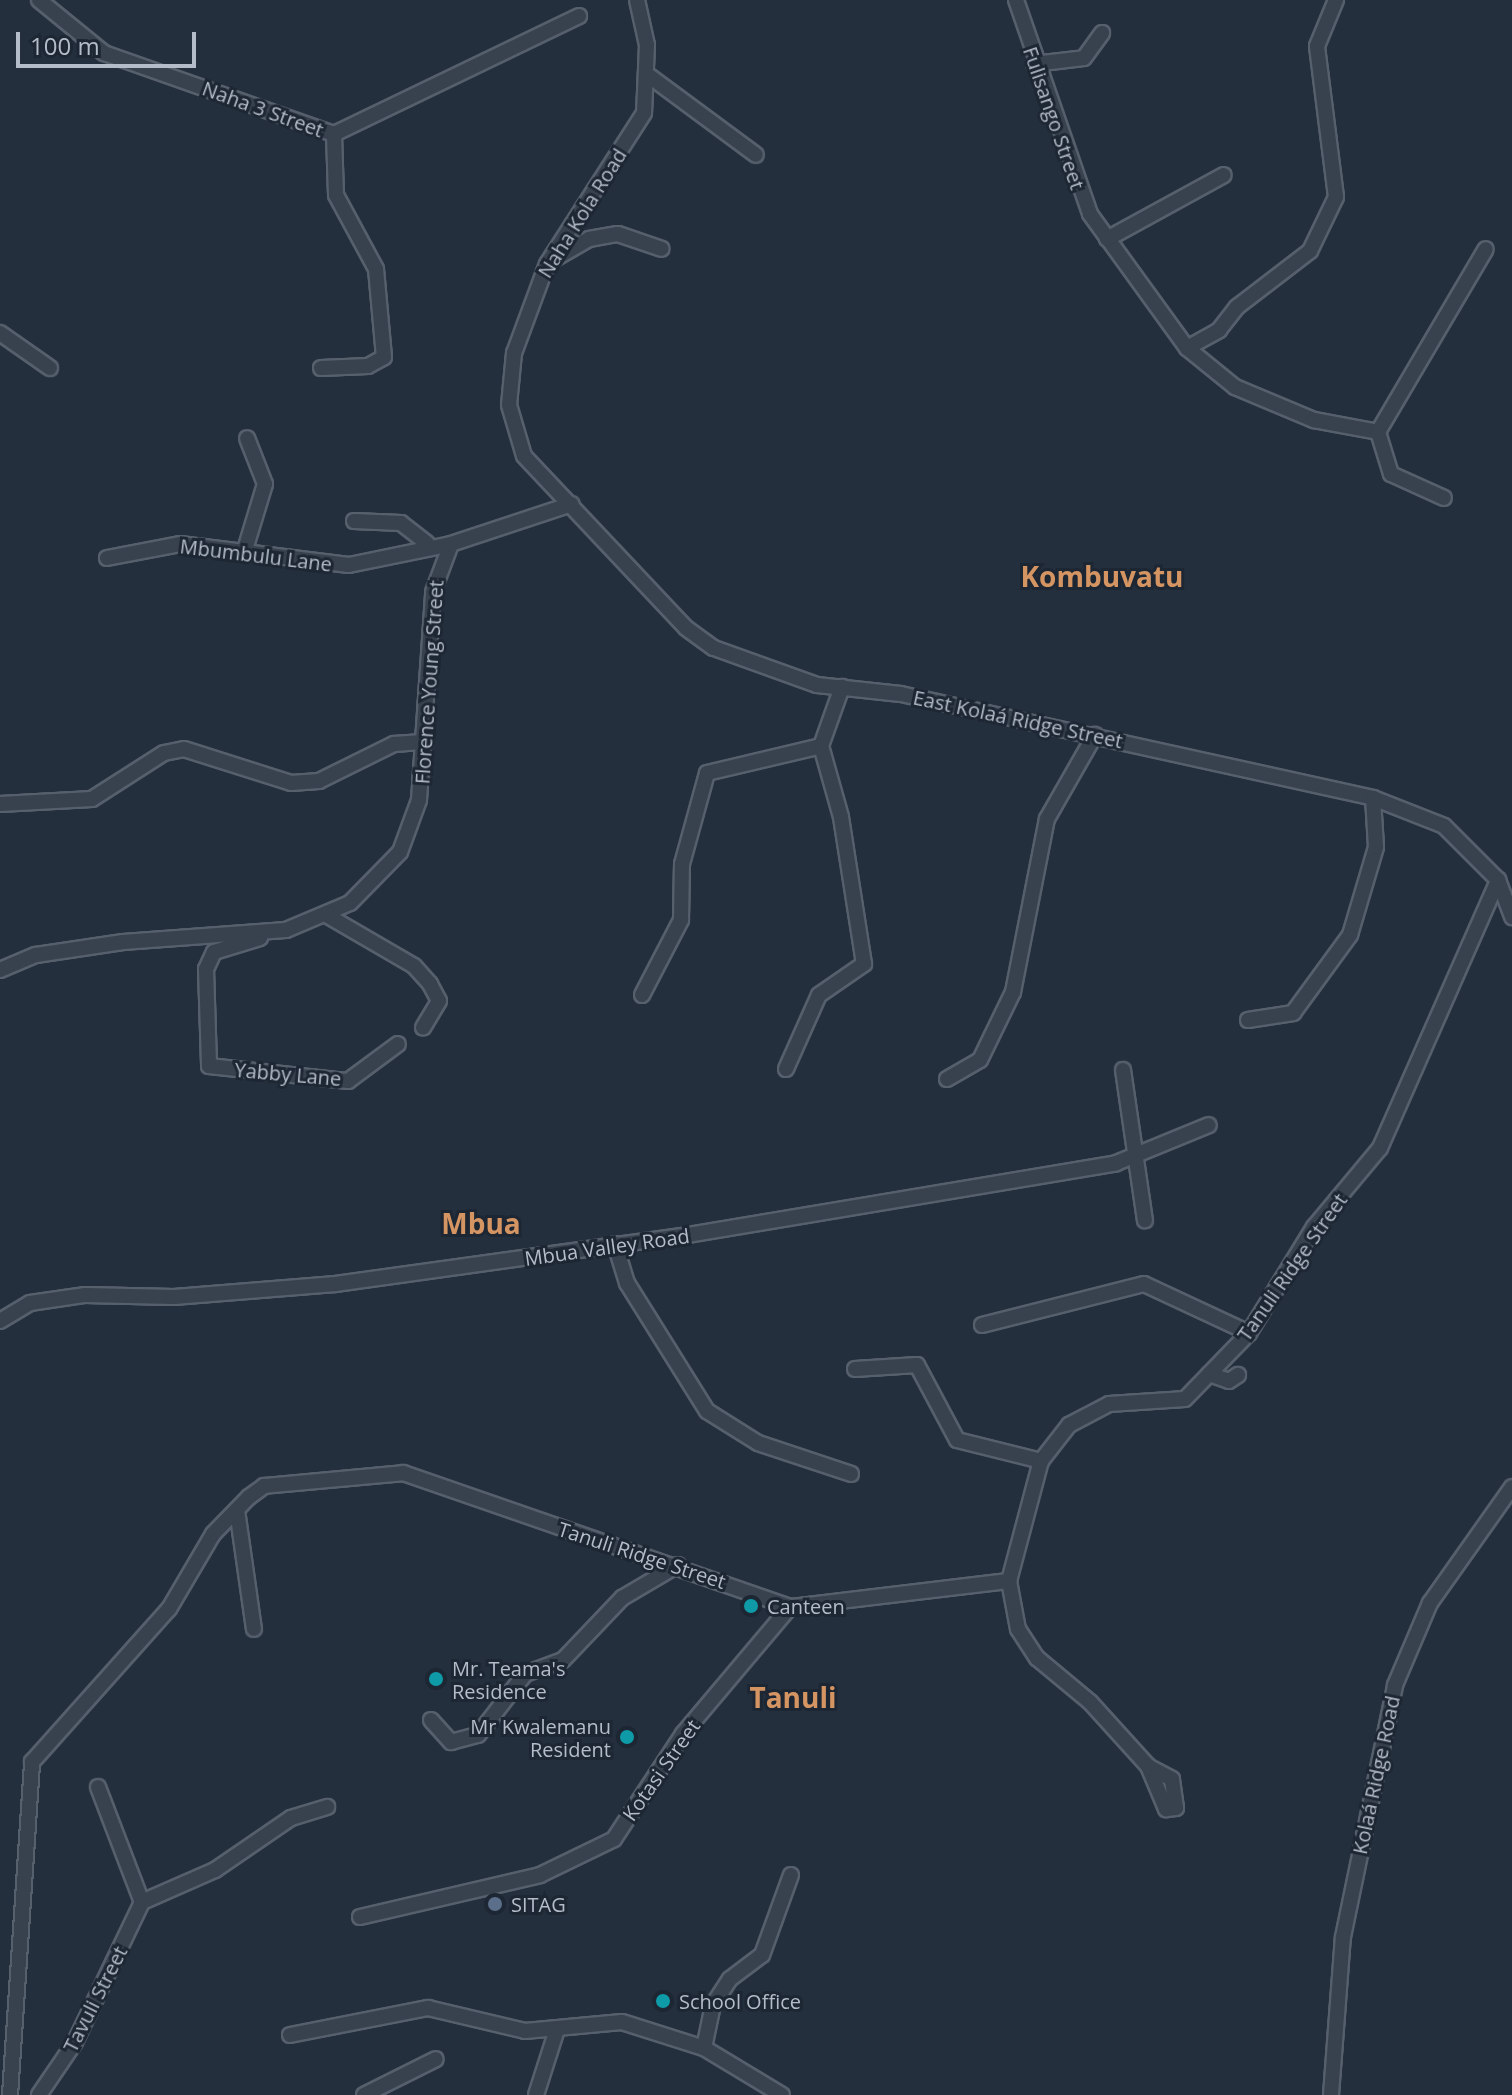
<!DOCTYPE html>
<html>
<head>
<meta charset="utf-8">
<style>
  body { margin:0 }
  #map { position:relative; width:1512px; height:2095px; overflow:hidden; background:#242f3e; font-family:"Open Sans",sans-serif }
  div>[style] { position:absolute }
  .roads { filter:drop-shadow(2px 0 #565f6c) drop-shadow(-2px 0 #565f6c) drop-shadow(0 2px #565f6c) drop-shadow(0 -2px #565f6c) }
  .minor>* { height:14px; margin:-7px; padding:0 7px; transform-origin:7px; border-radius:7px; background:#38414e }
  .dots>* { width:22px; height:22px; translate:-50% -50%; box-sizing:border-box; border:4px solid #1d2633; border-radius:50% }
  span { translate:-50% -50%; white-space:nowrap; text-align:center; line-height:1.15; -webkit-text-stroke:6px #1d2633; paint-order:stroke }
  .street-label { font-size:20px; color:#b4bcc9 }
  .poi-label { font-size:20px; color:#b4bcc9 }
  .left { translate:0 -50%; text-align:left }
  .right { translate:-100% -50%; text-align:right }
  .district-label { font-size:28px; color:#d59563; font-weight:700 }
  .scale { position:absolute; left:16px; top:32px; width:180px; height:36px; box-sizing:border-box; border:4px solid #b4bcc9; border-top:0; padding-left:10px; font-size:24px; line-height:28px; white-space:nowrap; color:#b4bcc9; -webkit-text-stroke:6px #1d2633; paint-order:stroke }
</style>
</head>
<body>
<div id="map">
  <div class="roads">
    <div class="minor">
      <div style="left:39px;top:0;width:84px;rotate:39.2deg"></div>
      <div style="left:104px;top:53px;width:244px;rotate:19.4deg"></div>
      <div style="left:334px;top:134px;width:272px;rotate:-25.7deg"></div>
      <div style="left:637px;top:0;width:46px;rotate:77.5deg"></div>
      <div style="left:647px;top:45px;width:68px;rotate:92.5deg"></div>
      <div style="left:644px;top:113px;width:179px;rotate:122.7deg"></div>
      <div style="left:547px;top:264px;width:95px;rotate:110.3deg"></div>
      <div style="left:514px;top:353px;width:52px;rotate:95.5deg"></div>
      <div style="left:509px;top:405px;width:53px;rotate:73.6deg"></div>
      <div style="left:524px;top:456px;width:236px;rotate:46.7deg"></div>
      <div style="left:686px;top:628px;width:34px;rotate:36deg"></div>
      <div style="left:714px;top:648px;width:109px;rotate:19.8deg"></div>
      <div style="left:817px;top:685px;width:84px;rotate:6.1deg"></div>
      <div style="left:901px;top:694px;width:483px;rotate:12.4deg"></div>
      <div style="left:1373px;top:798px;width:76px;rotate:21.5deg"></div>
      <div style="left:1444px;top:826px;width:76px;rotate:45deg"></div>
      <div style="left:1498px;top:880px;width:40px;rotate:69deg"></div>
      <div style="left:1016px;top:0;width:226px;rotate:70.9deg"></div>
      <div style="left:1090px;top:214px;width:165px;rotate:54.1deg"></div>
      <div style="left:1187px;top:348px;width:62px;rotate:39.1deg"></div>
      <div style="left:1235px;top:387px;width:86px;rotate:22.7deg"></div>
      <div style="left:1314px;top:420px;width:65px;rotate:10.6deg"></div>
      <div style="left:1378px;top:432px;width:212px;rotate:-59.5deg"></div>
      <div style="left:1034px;top:64px;width:50px;rotate:-6.8deg"></div>
      <div style="left:1084px;top:58px;width:31px;rotate:-54deg"></div>
      <div style="left:648px;top:75px;width:134px;rotate:36.5deg"></div>
      <div style="left:1107px;top:239px;width:133px;rotate:-28.7deg"></div>
      <div style="left:551px;top:261px;width:44px;rotate:-30.1deg"></div>
      <div style="left:589px;top:239px;width:29px;rotate:-10deg"></div>
      <div style="left:618px;top:234px;width:46px;rotate:18.8deg"></div>
      <div style="left:0;top:333px;width:61px;rotate:35deg"></div>
      <div style="left:1187px;top:348px;width:37px;rotate:-29deg"></div>
      <div style="left:1219px;top:330px;width:29px;rotate:-52deg"></div>
      <div style="left:1237px;top:307px;width:92px;rotate:-37.5deg"></div>
      <div style="left:1310px;top:251px;width:60px;rotate:-64.3deg"></div>
      <div style="left:1336px;top:197px;width:152px;rotate:-97.2deg"></div>
      <div style="left:1317px;top:46px;width:50px;rotate:-67.6deg"></div>
      <div style="left:321px;top:368px;width:47px;rotate:-2.4deg"></div>
      <div style="left:368px;top:366px;width:18px;rotate:-29deg"></div>
      <div style="left:384px;top:357px;width:88px;rotate:-95.2deg"></div>
      <div style="left:376px;top:269px;width:84px;rotate:-118.4deg"></div>
      <div style="left:336px;top:195px;width:61px;rotate:-91.9deg"></div>
      <div style="left:1378px;top:432px;width:44px;rotate:72.8deg"></div>
      <div style="left:1391px;top:474px;width:58px;rotate:24.4deg"></div>
      <div style="left:354px;top:521px;width:47px;rotate:2.4deg"></div>
      <div style="left:401px;top:523px;width:33px;rotate:38deg"></div>
      <div style="left:244px;top:553px;width:72px;rotate:-73.1deg"></div>
      <div style="left:265px;top:484px;width:49px;rotate:-111.4deg"></div>
      <div style="left:107px;top:558px;width:74px;rotate:-10.9deg"></div>
      <div style="left:180px;top:544px;width:170px;rotate:7.1deg"></div>
      <div style="left:349px;top:565px;width:104px;rotate:-11.6deg"></div>
      <div style="left:0;top:804px;width:92px;rotate:-3.1deg"></div>
      <div style="left:92px;top:799px;width:85px;rotate:-32.6deg"></div>
      <div style="left:164px;top:753px;width:20px;rotate:-11deg"></div>
      <div style="left:184px;top:749px;width:112px;rotate:17.6deg"></div>
      <div style="left:291px;top:783px;width:28px;rotate:-4deg"></div>
      <div style="left:319px;top:781px;width:84px;rotate:-26.3deg"></div>
      <div style="left:394px;top:744px;width:32px;rotate:-4deg"></div>
      <div style="left:328px;top:916px;width:99px;rotate:30.2deg"></div>
      <div style="left:414px;top:966px;width:24px;rotate:48deg"></div>
      <div style="left:430px;top:984px;width:19px;rotate:62deg"></div>
      <div style="left:439px;top:1001px;width:31px;rotate:121deg"></div>
      <div style="left:260px;top:938px;width:48px;rotate:163.1deg"></div>
      <div style="left:214px;top:952px;width:19px;rotate:115deg"></div>
      <div style="left:206px;top:969px;width:97px;rotate:88.2deg"></div>
      <div style="left:209px;top:1066px;width:140px;rotate:6.2deg"></div>
      <div style="left:348px;top:1081px;width:62px;rotate:-36.5deg"></div>
      <div style="left:0;top:970px;width:39px;rotate:-23deg"></div>
      <div style="left:36px;top:955px;width:88px;rotate:-8.5deg"></div>
      <div style="left:123px;top:942px;width:163px;rotate:-4.2deg"></div>
      <div style="left:286px;top:930px;width:69px;rotate:-22.9deg"></div>
      <div style="left:350px;top:903px;width:71px;rotate:-45.6deg"></div>
      <div style="left:400px;top:852px;width:55px;rotate:-69.9deg"></div>
      <div style="left:419px;top:800px;width:208px;rotate:-86.1deg"></div>
      <div style="left:433px;top:592px;width:51px;rotate:-69.4deg"></div>
      <div style="left:451px;top:544px;width:127px;rotate:-18.3deg"></div>
      <div style="left:642px;top:995px;width:85px;rotate:-62.5deg"></div>
      <div style="left:681px;top:920px;width:56px;rotate:-89deg"></div>
      <div style="left:682px;top:864px;width:94px;rotate:-74.6deg"></div>
      <div style="left:707px;top:773px;width:117px;rotate:-13.3deg"></div>
      <div style="left:821px;top:746px;width:63px;rotate:-70.4deg"></div>
      <div style="left:1248px;top:1020px;width:46px;rotate:-8.8deg"></div>
      <div style="left:1293px;top:1013px;width:97px;rotate:-53.8deg"></div>
      <div style="left:1350px;top:935px;width:92px;rotate:-73.5deg"></div>
      <div style="left:1376px;top:847px;width:49px;rotate:-93.5deg"></div>
      <div style="left:786px;top:1069px;width:81px;rotate:-66deg"></div>
      <div style="left:819px;top:995px;width:55px;rotate:-34.6deg"></div>
      <div style="left:864px;top:964px;width:149px;rotate:-98.9deg"></div>
      <div style="left:841px;top:817px;width:74px;rotate:-105.7deg"></div>
      <div style="left:1123px;top:1070px;width:152px;rotate:81.7deg"></div>
      <div style="left:947px;top:1079px;width:38px;rotate:-30deg"></div>
      <div style="left:980px;top:1060px;width:76px;rotate:-64.1deg"></div>
      <div style="left:1013px;top:992px;width:176px;rotate:-78.9deg"></div>
      <div style="left:1047px;top:819px;width:97px;rotate:-60.3deg"></div>
      <div style="left:615px;top:1244px;width:41px;rotate:72.9deg"></div>
      <div style="left:627px;top:1283px;width:151px;rotate:58deg"></div>
      <div style="left:707px;top:1411px;width:60px;rotate:32.1deg"></div>
      <div style="left:758px;top:1443px;width:98px;rotate:18.4deg"></div>
      <div style="left:0;top:1321px;width:35px;rotate:-31deg"></div>
      <div style="left:30px;top:1303px;width:56px;rotate:-8.3deg"></div>
      <div style="left:85px;top:1295px;width:89px;rotate:1.3deg"></div>
      <div style="left:174px;top:1297px;width:162px;rotate:-4.6deg"></div>
      <div style="left:335px;top:1284px;width:350px;rotate:-7.9deg"></div>
      <div style="left:682px;top:1236px;width:440px;rotate:-9.5deg"></div>
      <div style="left:1116px;top:1163px;width:100px;rotate:-22.2deg"></div>
      <div style="left:982px;top:1325px;width:167px;rotate:-14.2deg"></div>
      <div style="left:1144px;top:1284px;width:116px;rotate:25deg"></div>
      <div style="left:855px;top:1369px;width:62px;rotate:-3.7deg"></div>
      <div style="left:917px;top:1365px;width:85px;rotate:61.9deg"></div>
      <div style="left:957px;top:1440px;width:87px;rotate:14deg"></div>
      <div style="left:1209px;top:1374px;width:21px;rotate:19deg"></div>
      <div style="left:1229px;top:1381px;width:11px;rotate:-34deg"></div>
      <div style="left:237px;top:1510px;width:120px;rotate:81.9deg"></div>
      <div style="left:1009px;top:1581px;width:49px;rotate:79.4deg"></div>
      <div style="left:1018px;top:1629px;width:35px;rotate:57deg"></div>
      <div style="left:1037px;top:1658px;width:69px;rotate:39.7deg"></div>
      <div style="left:1090px;top:1702px;width:86px;rotate:47.8deg"></div>
      <div style="left:1148px;top:1766px;width:47px;rotate:67.3deg"></div>
      <div style="left:1166px;top:1809px;width:10px;rotate:-6deg"></div>
      <div style="left:1176px;top:1808px;width:29px;rotate:-98deg"></div>
      <div style="left:1172px;top:1779px;width:27px;rotate:-152deg"></div>
      <div style="left:431px;top:1720px;width:30px;rotate:48deg"></div>
      <div style="left:451px;top:1742px;width:28px;rotate:-15deg"></div>
      <div style="left:478px;top:1735px;width:77px;rotate:-52.4deg"></div>
      <div style="left:525px;top:1674px;width:40px;rotate:-20.2deg"></div>
      <div style="left:563px;top:1660px;width:86px;rotate:-46.4deg"></div>
      <div style="left:622px;top:1598px;width:65px;rotate:-30.5deg"></div>
      <div style="left:98px;top:1787px;width:123px;rotate:69.1deg"></div>
      <div style="left:360px;top:1917px;width:185px;rotate:-13.1deg"></div>
      <div style="left:540px;top:1875px;width:82px;rotate:-25.9deg"></div>
      <div style="left:614px;top:1839px;width:126px;rotate:-56.7deg"></div>
      <div style="left:683px;top:1734px;width:166px;rotate:-49.9deg"></div>
      <div style="left:290px;top:2035px;width:141px;rotate:-11.1deg"></div>
      <div style="left:428px;top:2008px;width:100px;rotate:13.3deg"></div>
      <div style="left:525px;top:2031px;width:97px;rotate:-5.3deg"></div>
      <div style="left:622px;top:2022px;width:86px;rotate:17.6deg"></div>
      <div style="left:704px;top:2048px;width:91px;rotate:31.1deg"></div>
      <div style="left:704px;top:2048px;width:44px;rotate:-78.2deg"></div>
      <div style="left:713px;top:2005px;width:31px;rotate:-57deg"></div>
      <div style="left:730px;top:1979px;width:40px;rotate:-37deg"></div>
      <div style="left:762px;top:1955px;width:85px;rotate:-70.1deg"></div>
      <div style="left:10px;top:2095px;width:334px;rotate:-86.2deg"></div>
      <div style="left:32px;top:1762px;width:205px;rotate:-48.2deg"></div>
      <div style="left:169px;top:1609px;width:87px;rotate:-59.6deg"></div>
      <div style="left:213px;top:1534px;width:52px;rotate:-45.8deg"></div>
      <div style="left:249px;top:1497px;width:19px;rotate:-36deg"></div>
      <div style="left:264px;top:1486px;width:140px;rotate:-5.3deg"></div>
      <div style="left:403px;top:1473px;width:410px;rotate:19.1deg"></div>
      <div style="left:790px;top:1607px;width:221px;rotate:-6.8deg"></div>
      <div style="left:1009px;top:1581px;width:124px;rotate:-75.1deg"></div>
      <div style="left:1041px;top:1461px;width:46px;rotate:-52.1deg"></div>
      <div style="left:1069px;top:1425px;width:45px;rotate:-27.7deg"></div>
      <div style="left:1109px;top:1404px;width:76px;rotate:-3.8deg"></div>
      <div style="left:1185px;top:1399px;width:92px;rotate:-45.9deg"></div>
      <div style="left:1249px;top:1333px;width:124px;rotate:-58.5deg"></div>
      <div style="left:1314px;top:1227px;width:103px;rotate:-50.1deg"></div>
      <div style="left:1380px;top:1148px;width:293px;rotate:-66.2deg"></div>
      <div style="left:39px;top:2095px;width:64px;rotate:-55.8deg"></div>
      <div style="left:75px;top:2042px;width:155px;rotate:-64.4deg"></div>
      <div style="left:142px;top:1902px;width:80px;rotate:-23.7deg"></div>
      <div style="left:215px;top:1870px;width:92px;rotate:-34.4deg"></div>
      <div style="left:291px;top:1818px;width:38px;rotate:-17deg"></div>
      <div style="left:364px;top:2095px;width:80px;rotate:-26.6deg"></div>
      <div style="left:536px;top:2095px;width:69px;rotate:-72.3deg"></div>
      <div style="left:1331px;top:2095px;width:158px;rotate:-85.7deg"></div>
      <div style="left:1343px;top:1937px;width:257px;rotate:-78.3deg"></div>
      <div style="left:1395px;top:1685px;width:89px;rotate:-66.9deg"></div>
      <div style="left:1430px;top:1603px;width:142px;rotate:-54.7deg"></div>
    </div>
  </div>
  <div class="dots">
    <div style="left:751px;top:1606px;background:#0f9aa8"></div>
    <div style="left:436px;top:1679px;background:#0f9aa8"></div>
    <div style="left:627px;top:1737px;background:#0f9aa8"></div>
    <div style="left:495px;top:1904px;background:#5c6f8a"></div>
    <div style="left:663px;top:2001px;background:#0f9aa8"></div>
  </div>
  <div class="street-label">
    <span style="left:263px;top:109px;rotate:20deg">Naha 3 Street</span>
    <span style="left:1054px;top:118px;rotate:71deg">Fulisango Street</span>
    <span style="left:582px;top:213px;rotate:-58deg">Naha Kola Road</span>
    <span style="left:256px;top:555px;rotate:7deg">Mbumbulu Lane</span>
    <span style="left:429px;top:682px;rotate:-86deg">Florence Young Street</span>
    <span style="left:1018px;top:719px;rotate:12deg">East Kolaá Ridge Street</span>
    <span style="left:288px;top:1074px;rotate:5deg">Yabby Lane</span>
    <span style="left:607px;top:1247px;rotate:-8deg">Mbua Valley Road</span>
    <span style="left:1292px;top:1267px;rotate:-55deg">Tanuli Ridge Street</span>
    <span style="left:642px;top:1555px;rotate:18deg">Tanuli Ridge Street</span>
    <span style="left:661px;top:1770px;rotate:-55deg">Kotasi Street</span>
    <span style="left:1376px;top:1775px;rotate:-78deg">Kolaá Ridge Road</span>
    <span style="left:95px;top:1999px;rotate:-63deg">Tavuli Street</span>
  </div>
  <div class="poi-label">
    <span class="left" style="left:767px;top:1606px">Canteen</span>
    <span class="left" style="left:452px;top:1680px">Mr. Teama's<br>Residence</span>
    <span class="right" style="left:611px;top:1738px">Mr Kwalemanu<br>Resident</span>
    <span class="left" style="left:511px;top:1904px">SITAG</span>
    <span class="left" style="left:679px;top:2001px">School Office</span>
  </div>
  <div class="district-label">
    <span style="left:1102px;top:576px">Kombuvatu</span>
    <span style="left:481px;top:1223px">Mbua</span>
    <span style="left:793px;top:1697px">Tanuli</span>
  </div>
  <div class="scale">100 m</div>
</div>
</body>
</html>
